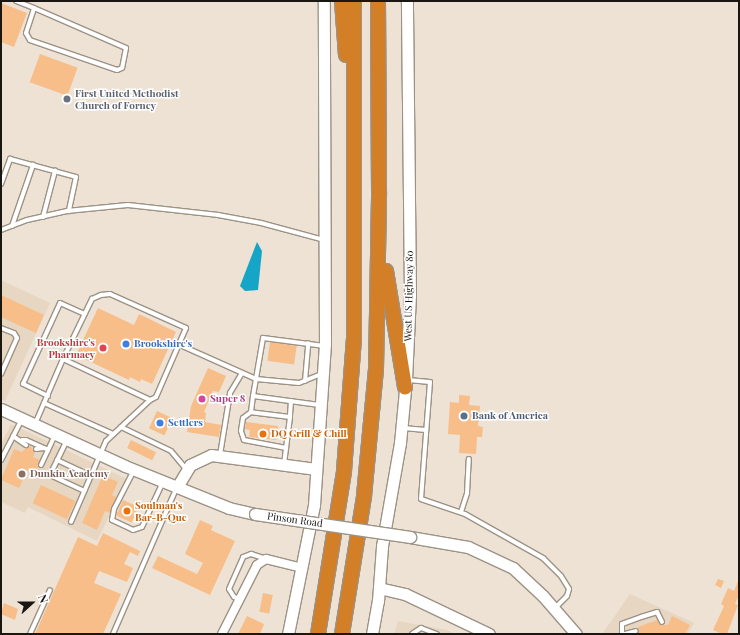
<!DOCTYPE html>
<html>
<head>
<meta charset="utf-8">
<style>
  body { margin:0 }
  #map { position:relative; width:740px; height:635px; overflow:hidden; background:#ede2d4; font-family:"Playfair Display",serif }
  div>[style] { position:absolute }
  .built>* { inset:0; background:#e7d7c2 }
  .water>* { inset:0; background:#15a5c7 }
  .building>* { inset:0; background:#f7be89; transform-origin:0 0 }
  .roads { filter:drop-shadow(1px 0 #9c9285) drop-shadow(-1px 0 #9c9285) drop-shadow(0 1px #9c9285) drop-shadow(0 -1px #9c9285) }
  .service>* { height:4px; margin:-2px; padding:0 2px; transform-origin:2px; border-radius:2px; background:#fff }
  .minor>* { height:8px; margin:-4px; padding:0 4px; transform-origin:4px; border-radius:4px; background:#fff }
  .secondary>* { height:11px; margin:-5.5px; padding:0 5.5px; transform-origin:5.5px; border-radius:5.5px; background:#fff }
  .motorway>* { height:14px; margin:-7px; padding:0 7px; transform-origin:7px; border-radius:7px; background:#d37f28 }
  .bridges { filter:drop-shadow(1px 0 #9c9285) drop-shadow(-1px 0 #9c9285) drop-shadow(0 1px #9c9285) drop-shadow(0 -1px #9c9285) }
  .secondary-bridge>* { height:11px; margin:-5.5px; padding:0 5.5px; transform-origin:5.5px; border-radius:5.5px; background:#fff }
  .dots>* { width:11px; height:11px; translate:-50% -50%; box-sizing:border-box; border:2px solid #fff; border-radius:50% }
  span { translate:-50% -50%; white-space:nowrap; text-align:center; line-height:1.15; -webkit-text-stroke:3px #fff; paint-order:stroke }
  .worship-label { font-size:10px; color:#5b616d; font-weight:700 }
  .left { translate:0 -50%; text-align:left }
  .street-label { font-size:10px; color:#1a1611 }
  .health-label { font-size:10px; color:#be3a42; font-weight:700 }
  .right { translate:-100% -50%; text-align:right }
  .shop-label { font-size:10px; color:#366cbe; font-weight:700 }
  .hotel-label { font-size:10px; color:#b23c85; font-weight:700 }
  .service-label { font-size:10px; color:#4e5e75; font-weight:700 }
  .food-label { font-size:10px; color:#c56008; font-weight:700 }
  .education-label { font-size:10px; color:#785e54; font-weight:700 }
  .frame { position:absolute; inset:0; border:2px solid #1a1611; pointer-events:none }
  .north { position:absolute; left:12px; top:583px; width:40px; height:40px; -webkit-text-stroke:3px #fff; paint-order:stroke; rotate:69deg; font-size:11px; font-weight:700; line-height:16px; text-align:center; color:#1a1611 }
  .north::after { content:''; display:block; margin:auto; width:14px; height:18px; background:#1a1611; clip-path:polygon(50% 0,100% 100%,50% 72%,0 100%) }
</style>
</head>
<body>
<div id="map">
  <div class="built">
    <div style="clip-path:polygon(1px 280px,50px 303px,5px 401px,1px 399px)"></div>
    <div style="clip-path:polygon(11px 424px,127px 479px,97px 541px,28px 507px,25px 513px,1px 502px,1px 444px)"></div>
    <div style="clip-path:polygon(630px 594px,694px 623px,688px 634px,602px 634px)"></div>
    <div style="clip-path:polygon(398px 621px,447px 630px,455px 634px,394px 634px)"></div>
  </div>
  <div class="water">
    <div style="clip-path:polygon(257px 242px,262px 251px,258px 290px,245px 291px,240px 286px)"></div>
  </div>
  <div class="building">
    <div style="clip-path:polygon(1px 3px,27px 13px,14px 47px,1px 42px)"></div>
    <div style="left:40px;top:54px;width:40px;height:30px;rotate:20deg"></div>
    <div style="clip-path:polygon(1px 295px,44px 315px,36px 333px,1px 317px)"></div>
    <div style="clip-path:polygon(98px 308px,134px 325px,139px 314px,176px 332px,152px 384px,141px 379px,140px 382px,130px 377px,129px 380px,76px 355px)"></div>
    <div style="left:270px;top:342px;width:27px;height:19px;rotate:8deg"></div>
    <div style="clip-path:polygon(208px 368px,226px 376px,219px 392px,213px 391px,204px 412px,206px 413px,205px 422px,221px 425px,219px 437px,187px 432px,191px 406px)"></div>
    <div style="clip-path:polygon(459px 395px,470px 396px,469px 405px,480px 406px,478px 426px,483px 427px,482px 437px,477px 437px,476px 454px,459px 453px,460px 435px,448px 434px,450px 402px,459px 403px)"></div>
    <div style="left:157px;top:411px;width:17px;height:19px;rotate:25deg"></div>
    <div style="clip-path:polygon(246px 422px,278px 426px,276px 440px,249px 437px,250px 430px,245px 429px)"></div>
    <div style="left:131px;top:440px;width:28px;height:9px;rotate:26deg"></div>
    <div style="clip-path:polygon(29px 445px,35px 452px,33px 457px,40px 460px,35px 474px,27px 470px,19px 488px,1px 480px,14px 449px,22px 452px)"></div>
    <div style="clip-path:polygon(103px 475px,118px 482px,112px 495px,116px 497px,110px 513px,105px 511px,97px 530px,82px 523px)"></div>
    <div style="left:41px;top:485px;width:38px;height:20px;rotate:25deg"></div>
    <div style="left:123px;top:500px;width:17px;height:17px;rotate:24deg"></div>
    <div style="clip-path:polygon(200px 520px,213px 526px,211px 530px,235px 541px,210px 595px,152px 568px,158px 556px,197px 574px,203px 563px,185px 554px)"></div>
    <div style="clip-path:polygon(103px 533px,140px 551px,138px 556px,130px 552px,124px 564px,133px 568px,127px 582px,99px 571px,94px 583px,121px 594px,103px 634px,35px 634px,78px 537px,97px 546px)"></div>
    <div style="clip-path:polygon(718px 579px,724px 581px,721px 588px,715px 585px)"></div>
    <div style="clip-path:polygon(739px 579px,739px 595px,735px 604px,738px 605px,727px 634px,722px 634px,713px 630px,724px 606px,721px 604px,728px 588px,734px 591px)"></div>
    <div style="left:263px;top:593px;width:10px;height:19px;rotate:11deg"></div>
    <div style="clip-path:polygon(4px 603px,18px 609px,15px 620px,1px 614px)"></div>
    <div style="clip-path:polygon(247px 616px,264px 624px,260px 634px,238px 634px)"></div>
    <div style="clip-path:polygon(672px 616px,690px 625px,685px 634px,638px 634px,638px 627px,657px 620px,660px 625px,668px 625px)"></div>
  </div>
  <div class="roads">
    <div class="service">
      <div style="left:16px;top:1px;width:19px;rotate:21deg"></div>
      <div style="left:34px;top:8px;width:100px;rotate:23.5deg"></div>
      <div style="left:126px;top:48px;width:20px;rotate:101deg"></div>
      <div style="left:122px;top:68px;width:5px;rotate:158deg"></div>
      <div style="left:117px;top:70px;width:92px;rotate:-161deg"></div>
      <div style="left:30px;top:40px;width:8px;rotate:-120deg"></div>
      <div style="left:26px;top:33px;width:26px;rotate:-72deg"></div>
      <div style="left:1px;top:184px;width:27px;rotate:-70deg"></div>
      <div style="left:10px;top:159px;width:68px;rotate:15.3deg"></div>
      <div style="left:76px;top:177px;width:35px;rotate:102deg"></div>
      <div style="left:43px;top:217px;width:48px;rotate:-75.4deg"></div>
      <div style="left:12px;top:226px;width:65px;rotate:-71deg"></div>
      <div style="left:1px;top:230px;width:28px;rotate:-21deg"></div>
      <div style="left:27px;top:220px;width:41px;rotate:-12.7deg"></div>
      <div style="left:67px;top:211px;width:61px;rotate:-5.6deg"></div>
      <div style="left:128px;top:205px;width:91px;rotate:6.3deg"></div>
      <div style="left:218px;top:215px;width:44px;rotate:10.5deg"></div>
      <div style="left:261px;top:223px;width:65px;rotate:15.1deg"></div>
      <div style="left:1px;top:328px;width:14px;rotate:21deg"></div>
      <div style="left:14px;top:333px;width:6px;rotate:59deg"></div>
      <div style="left:17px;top:338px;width:39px;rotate:114deg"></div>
      <div style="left:180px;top:345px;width:83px;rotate:24.1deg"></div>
      <div style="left:256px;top:379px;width:43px;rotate:5.3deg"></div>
      <div style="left:299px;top:383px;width:24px;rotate:-22deg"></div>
      <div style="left:63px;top:359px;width:67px;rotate:-64.2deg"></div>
      <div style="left:92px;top:299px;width:10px;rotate:-24deg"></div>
      <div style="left:101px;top:295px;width:9px;rotate:-6deg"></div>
      <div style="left:110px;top:294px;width:83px;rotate:24.1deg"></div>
      <div style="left:186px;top:328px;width:75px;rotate:113.5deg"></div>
      <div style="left:156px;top:397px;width:7px;rotate:153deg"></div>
      <div style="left:408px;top:380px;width:22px;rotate:5deg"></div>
      <div style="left:430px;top:382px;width:117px;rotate:94.4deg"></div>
      <div style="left:421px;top:499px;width:46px;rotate:18.8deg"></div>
      <div style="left:465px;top:514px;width:90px;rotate:29.4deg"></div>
      <div style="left:543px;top:558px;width:25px;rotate:45deg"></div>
      <div style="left:561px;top:576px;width:15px;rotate:58deg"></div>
      <div style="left:569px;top:589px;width:7px;rotate:106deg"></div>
      <div style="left:567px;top:596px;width:18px;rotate:135deg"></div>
      <div style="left:305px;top:381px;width:38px;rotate:-85deg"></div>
      <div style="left:48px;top:396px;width:28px;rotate:-154deg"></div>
      <div style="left:23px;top:384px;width:89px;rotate:-65.4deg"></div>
      <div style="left:60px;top:303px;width:27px;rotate:24deg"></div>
      <div style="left:253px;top:396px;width:59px;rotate:-80.2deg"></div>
      <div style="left:263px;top:338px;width:62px;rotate:7.5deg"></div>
      <div style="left:291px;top:401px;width:16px;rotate:94deg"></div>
      <div style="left:290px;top:417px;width:39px;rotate:-173deg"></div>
      <div style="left:251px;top:412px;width:16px;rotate:-83deg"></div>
      <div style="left:253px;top:396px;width:67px;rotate:7.8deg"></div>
      <div style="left:44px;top:403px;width:76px;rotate:24.2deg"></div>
      <div style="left:251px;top:412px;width:10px;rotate:143deg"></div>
      <div style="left:243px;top:418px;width:13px;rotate:99deg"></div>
      <div style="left:241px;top:431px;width:9px;rotate:72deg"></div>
      <div style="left:244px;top:440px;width:43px;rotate:10.8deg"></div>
      <div style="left:35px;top:424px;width:71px;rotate:-66.7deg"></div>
      <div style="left:63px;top:359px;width:96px;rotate:25.2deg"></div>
      <div style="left:150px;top:400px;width:60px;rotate:137deg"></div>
      <div style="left:106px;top:441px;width:88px;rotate:113.4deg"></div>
      <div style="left:121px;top:427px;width:55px;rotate:25.6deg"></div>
      <div style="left:171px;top:451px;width:23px;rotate:50deg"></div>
      <div style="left:403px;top:428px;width:23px;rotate:5deg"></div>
      <div style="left:13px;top:436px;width:16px;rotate:35deg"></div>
      <div style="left:22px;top:440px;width:4px"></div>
      <div style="left:26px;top:440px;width:24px;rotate:24deg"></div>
      <div style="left:48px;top:450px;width:17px;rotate:-65deg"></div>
      <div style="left:67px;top:440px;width:39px;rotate:116deg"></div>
      <div style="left:50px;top:475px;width:38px;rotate:25deg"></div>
      <div style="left:36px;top:449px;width:8px;rotate:-7deg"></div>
      <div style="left:220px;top:455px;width:63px;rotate:-80.8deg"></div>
      <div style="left:230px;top:393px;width:23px;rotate:-59deg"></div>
      <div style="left:1px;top:460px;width:46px;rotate:-62.9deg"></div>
      <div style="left:57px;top:460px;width:38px;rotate:25deg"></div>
      <div style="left:284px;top:464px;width:47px;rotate:-82.7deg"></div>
      <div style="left:41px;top:465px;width:17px;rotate:-65deg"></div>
      <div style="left:134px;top:470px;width:44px;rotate:117.1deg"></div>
      <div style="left:114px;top:509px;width:11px;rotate:100deg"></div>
      <div style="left:112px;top:520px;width:23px;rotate:25deg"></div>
      <div style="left:133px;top:530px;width:9px;rotate:-18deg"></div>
      <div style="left:142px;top:527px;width:50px;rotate:-65deg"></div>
      <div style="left:461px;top:512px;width:20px;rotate:-72deg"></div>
      <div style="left:467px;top:493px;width:34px;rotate:-87deg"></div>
      <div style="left:240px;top:599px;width:6px;rotate:-162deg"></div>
      <div style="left:234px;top:597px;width:9px;rotate:-122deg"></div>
      <div style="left:229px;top:589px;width:35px;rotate:-66deg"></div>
      <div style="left:243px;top:557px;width:9px;rotate:-21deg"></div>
      <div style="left:251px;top:554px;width:16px;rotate:18deg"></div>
      <div style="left:30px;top:634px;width:48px;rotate:-65.6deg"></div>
      <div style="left:113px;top:634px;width:160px;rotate:-66.5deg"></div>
      <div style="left:412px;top:634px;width:11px;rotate:-34deg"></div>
      <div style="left:421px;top:628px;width:17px;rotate:21deg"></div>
      <div style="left:622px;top:634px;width:10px;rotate:-90deg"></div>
      <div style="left:622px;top:624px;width:20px;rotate:-20deg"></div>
      <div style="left:641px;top:617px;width:17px;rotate:-17deg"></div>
      <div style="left:657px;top:612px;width:11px;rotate:63deg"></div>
      <div style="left:625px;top:634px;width:11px;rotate:-15deg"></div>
    </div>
    <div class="minor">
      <div style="left:222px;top:634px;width:77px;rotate:-63.1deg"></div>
      <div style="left:257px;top:565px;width:11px;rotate:-34deg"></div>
      <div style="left:266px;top:559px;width:38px;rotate:14deg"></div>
    </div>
    <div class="secondary">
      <div style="left:1px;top:409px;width:136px;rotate:24.7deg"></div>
      <div style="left:125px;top:466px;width:112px;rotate:22deg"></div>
      <div style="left:229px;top:508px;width:27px;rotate:13deg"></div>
      <div style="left:177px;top:487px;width:26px;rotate:-59deg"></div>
      <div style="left:190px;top:465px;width:23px;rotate:-25deg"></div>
      <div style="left:211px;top:455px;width:106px;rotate:7.6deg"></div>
      <div style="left:410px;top:537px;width:59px;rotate:9.8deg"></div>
      <div style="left:468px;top:547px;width:50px;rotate:25deg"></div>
      <div style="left:513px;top:568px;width:41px;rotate:43deg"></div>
      <div style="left:543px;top:596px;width:50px;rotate:49deg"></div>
      <div style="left:379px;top:588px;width:27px;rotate:13deg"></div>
      <div style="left:405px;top:594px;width:93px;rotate:25.5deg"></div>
      <div style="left:288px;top:634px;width:132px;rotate:-78.6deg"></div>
      <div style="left:314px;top:505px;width:161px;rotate:-86.1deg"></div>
      <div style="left:325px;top:344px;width:343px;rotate:-90.2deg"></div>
      <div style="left:372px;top:634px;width:34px;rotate:-80deg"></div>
      <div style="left:378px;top:601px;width:55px;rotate:-85.8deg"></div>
      <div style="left:382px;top:546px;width:105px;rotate:-80.1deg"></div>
      <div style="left:400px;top:443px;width:63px;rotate:-84.6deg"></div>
      <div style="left:406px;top:380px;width:85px;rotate:-87.3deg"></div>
      <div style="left:410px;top:295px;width:294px;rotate:-90.6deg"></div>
    </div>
    <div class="motorway">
      <div style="left:342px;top:1px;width:54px;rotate:85.8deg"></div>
      <div style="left:386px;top:271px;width:118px;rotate:80.7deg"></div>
      <div style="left:318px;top:634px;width:165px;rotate:-80.9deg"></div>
      <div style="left:344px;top:471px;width:132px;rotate:-85.7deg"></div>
      <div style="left:354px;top:339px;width:338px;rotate:-90deg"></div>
      <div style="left:342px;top:634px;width:140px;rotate:-80.9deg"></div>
      <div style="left:364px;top:496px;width:128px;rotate:-84.6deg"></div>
      <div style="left:376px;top:369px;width:177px;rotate:-89deg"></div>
      <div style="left:379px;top:192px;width:191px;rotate:-90.3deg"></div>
    </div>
  </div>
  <div class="bridges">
    <div class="secondary-bridge">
      <div style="left:255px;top:514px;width:157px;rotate:8.4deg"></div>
    </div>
  </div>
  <div class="dots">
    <div style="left:67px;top:99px;background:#6b7280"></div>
    <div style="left:126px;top:344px;background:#3f7fe0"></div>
    <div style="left:103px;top:348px;background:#e0444e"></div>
    <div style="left:202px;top:399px;background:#d1479c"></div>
    <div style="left:464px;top:416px;background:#5c6f8a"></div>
    <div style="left:160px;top:423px;background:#3f7fe0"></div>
    <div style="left:263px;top:434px;background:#e8710a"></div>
    <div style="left:22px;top:474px;background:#8d6e63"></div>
    <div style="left:127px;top:511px;background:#e8710a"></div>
  </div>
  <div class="worship-label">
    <span class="left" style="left:75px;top:99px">First United Methodist<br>Church of Forney</span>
  </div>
  <div class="street-label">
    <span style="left:409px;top:296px;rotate:-89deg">West US Highway 80</span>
    <span style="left:295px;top:520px;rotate:8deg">Pinson Road</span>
  </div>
  <div class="health-label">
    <span class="right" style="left:95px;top:348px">Brookshire's<br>Pharmacy</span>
  </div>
  <div class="shop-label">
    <span class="left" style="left:134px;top:344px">Brookshire's</span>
    <span class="left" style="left:168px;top:423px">Settlers</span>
  </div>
  <div class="hotel-label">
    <span class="left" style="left:210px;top:399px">Super 8</span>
  </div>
  <div class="service-label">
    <span class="left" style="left:472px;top:416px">Bank of America</span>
  </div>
  <div class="food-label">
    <span class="left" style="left:271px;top:434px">DQ Grill &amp; Chill</span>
    <span class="left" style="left:135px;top:511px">Soulman's<br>Bar-B-Que</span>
  </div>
  <div class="education-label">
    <span class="left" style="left:30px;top:474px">Dunkin Academy</span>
  </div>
  <div class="frame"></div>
  <div class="north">N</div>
</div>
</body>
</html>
